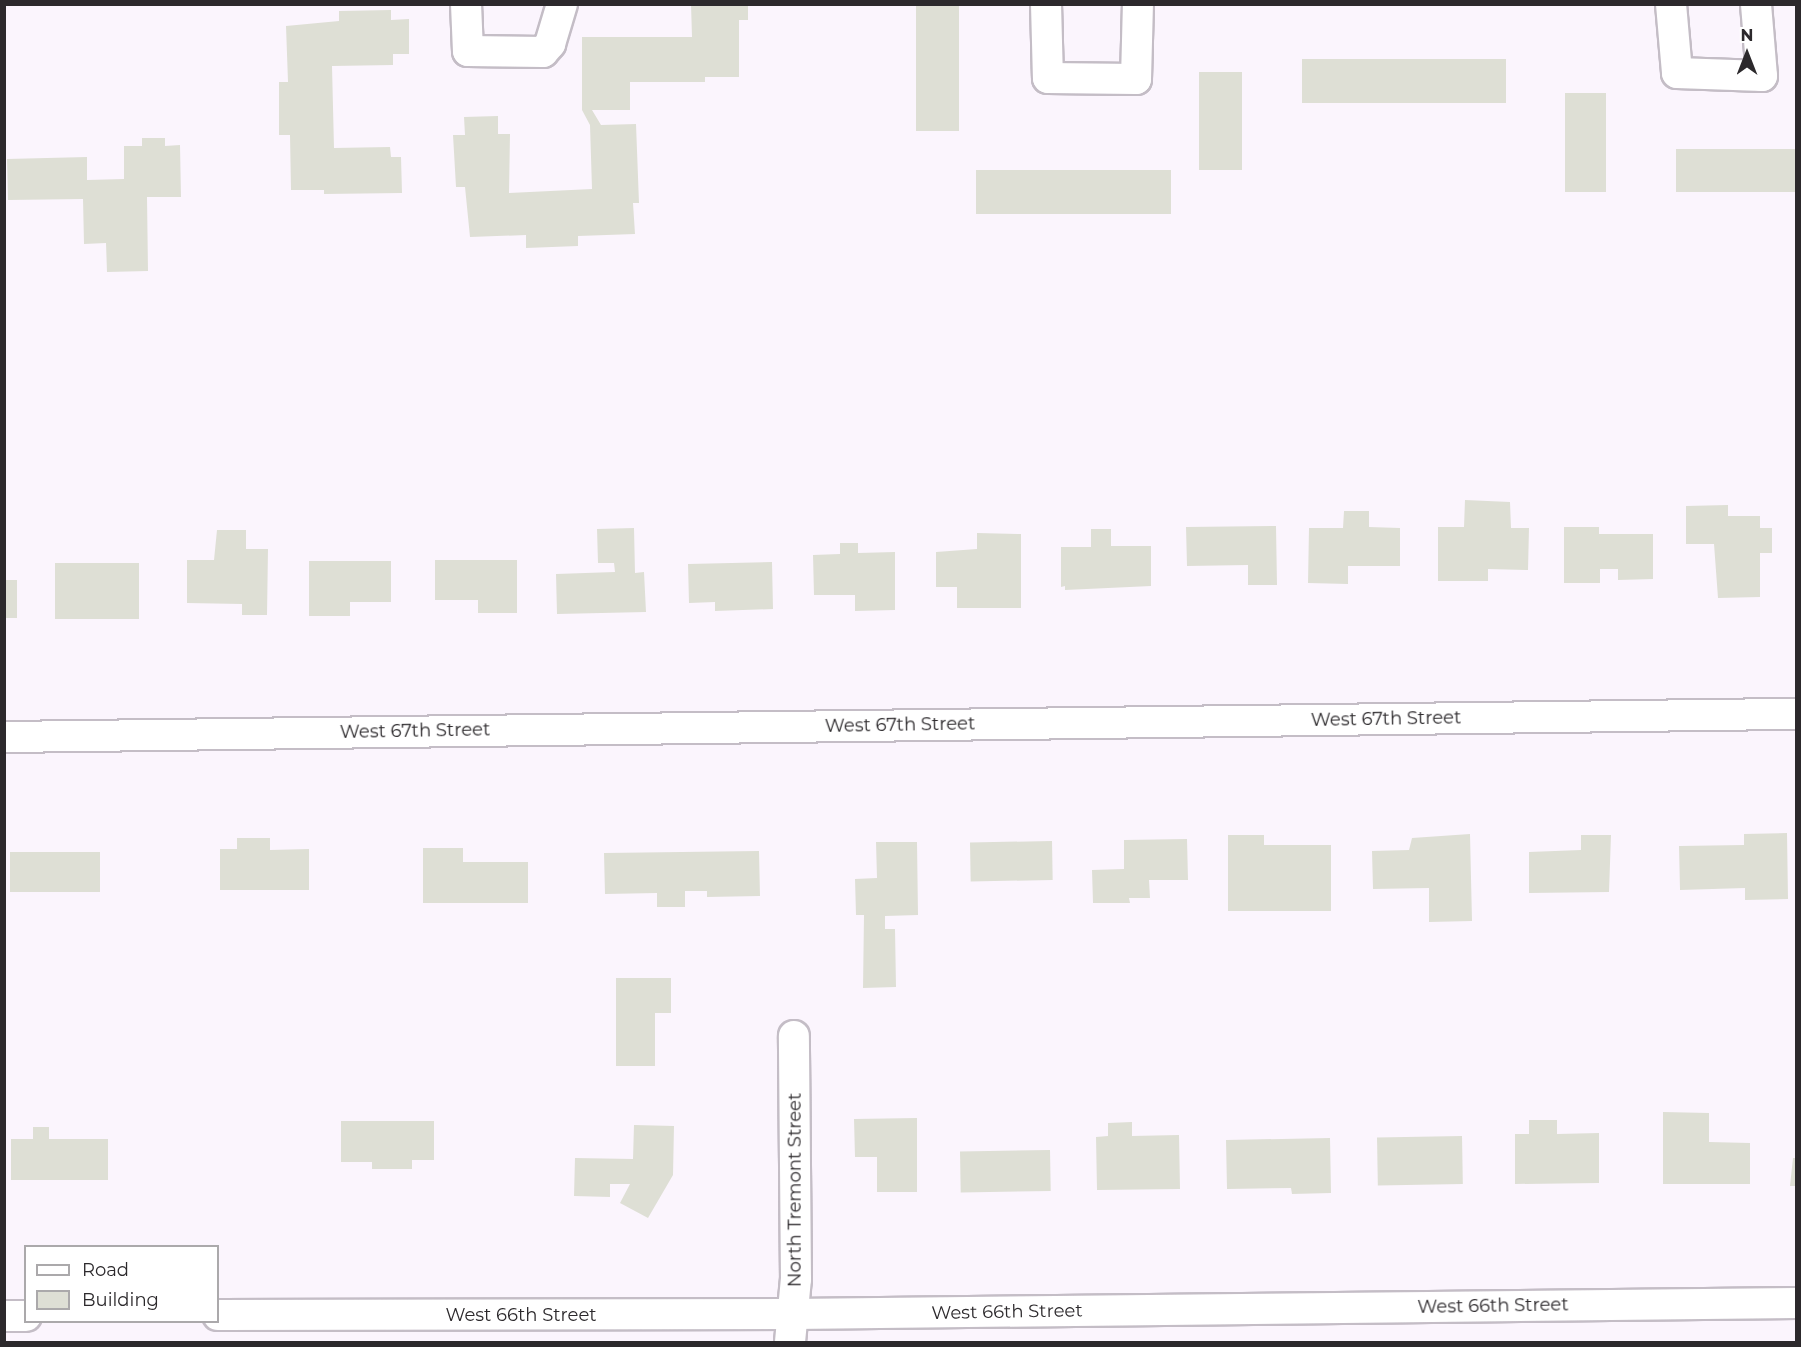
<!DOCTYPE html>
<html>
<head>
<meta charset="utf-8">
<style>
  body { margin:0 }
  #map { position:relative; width:1801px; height:1347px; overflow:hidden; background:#fbf5fd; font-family:Montserrat,sans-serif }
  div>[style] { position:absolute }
  .building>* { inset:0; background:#dedfd5; transform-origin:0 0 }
  .roads { filter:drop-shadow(2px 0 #c4bdc6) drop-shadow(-2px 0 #c4bdc6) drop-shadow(0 2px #c4bdc6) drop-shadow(0 -2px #c4bdc6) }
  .minor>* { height:30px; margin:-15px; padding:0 15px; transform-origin:15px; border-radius:15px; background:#fff }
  span { translate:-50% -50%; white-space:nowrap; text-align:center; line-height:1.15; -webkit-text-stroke:6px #fff; paint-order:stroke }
  .street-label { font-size:18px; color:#2c292c }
  .frame { position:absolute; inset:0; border:6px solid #2c292c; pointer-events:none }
  .legend { position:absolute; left:24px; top:1245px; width:195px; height:78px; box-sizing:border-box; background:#fff; border:2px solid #aba9ab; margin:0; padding:8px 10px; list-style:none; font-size:18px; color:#2c292c }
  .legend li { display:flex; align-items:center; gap:12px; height:30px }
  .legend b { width:30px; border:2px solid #aba9ab }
  .north { position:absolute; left:1717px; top:24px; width:60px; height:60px; -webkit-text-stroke:4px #fff; paint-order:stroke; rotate:0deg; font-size:16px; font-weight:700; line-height:24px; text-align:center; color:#2c292c }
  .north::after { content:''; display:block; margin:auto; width:21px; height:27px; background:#2c292c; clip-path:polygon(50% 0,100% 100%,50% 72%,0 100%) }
</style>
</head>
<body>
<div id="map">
  <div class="building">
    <div style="clip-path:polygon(691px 4px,748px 4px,748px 20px,739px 20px,739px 77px,705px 77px,705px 82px,630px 82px,630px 110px,592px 110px,601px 125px,636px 124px,639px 203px,633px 203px,635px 234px,578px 236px,578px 246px,526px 248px,526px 235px,470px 237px,465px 187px,456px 187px,453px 135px,465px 135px,464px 117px,498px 116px,498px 134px,510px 134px,509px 193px,592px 189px,590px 125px,582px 110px,582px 37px,692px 37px)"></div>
    <div style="left:916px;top:4px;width:43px;height:127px"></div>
    <div style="clip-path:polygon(391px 10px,391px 20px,409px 19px,409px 54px,393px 54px,393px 65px,332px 66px,334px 148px,390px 147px,391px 157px,401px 157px,402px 193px,324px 194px,324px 190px,291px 190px,290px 135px,279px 135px,279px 82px,288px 82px,286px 26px,339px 21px,339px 11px)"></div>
    <div style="left:1506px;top:59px;width:44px;height:204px;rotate:90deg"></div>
    <div style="left:1199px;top:72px;width:43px;height:98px"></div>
    <div style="left:1565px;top:93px;width:41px;height:99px"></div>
    <div style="clip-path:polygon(142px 138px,165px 138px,165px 146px,180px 145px,181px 197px,147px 197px,148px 271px,107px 272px,106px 243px,84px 244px,83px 199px,8px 200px,7px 159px,87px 157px,87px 180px,124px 179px,124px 146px,142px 146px)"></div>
    <div style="left:1676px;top:149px;width:120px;height:43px"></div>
    <div style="left:1171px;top:170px;width:44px;height:195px;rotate:90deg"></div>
    <div style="clip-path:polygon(1465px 500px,1510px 502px,1511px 528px,1529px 528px,1528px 570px,1488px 569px,1488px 581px,1438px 581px,1438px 527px,1464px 527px)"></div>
    <div style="clip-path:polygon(1728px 505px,1728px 516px,1760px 516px,1760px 528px,1772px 528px,1772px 553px,1760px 553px,1760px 597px,1718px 598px,1714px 544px,1686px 544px,1686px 506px)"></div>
    <div style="clip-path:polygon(1344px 511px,1369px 511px,1369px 527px,1400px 528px,1400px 566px,1348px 566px,1348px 584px,1308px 583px,1309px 528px,1343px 528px)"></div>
    <div style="clip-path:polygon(1276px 526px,1277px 585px,1248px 585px,1248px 565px,1187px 566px,1186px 527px)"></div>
    <div style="clip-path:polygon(1564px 527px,1599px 527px,1599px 534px,1653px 534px,1653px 579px,1618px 580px,1618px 569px,1600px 569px,1600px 583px,1564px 583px)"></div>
    <div style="clip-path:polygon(634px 528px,635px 573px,644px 572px,646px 612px,557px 614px,556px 574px,615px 572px,614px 563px,598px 563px,597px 529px)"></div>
    <div style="clip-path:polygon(1091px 529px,1111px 529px,1111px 546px,1151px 546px,1151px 586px,1065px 590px,1065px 586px,1061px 587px,1061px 547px,1091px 547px)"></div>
    <div style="clip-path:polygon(217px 530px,246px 530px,246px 549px,268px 549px,267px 615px,242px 615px,242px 604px,187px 603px,187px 560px,214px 560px)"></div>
    <div style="clip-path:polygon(977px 533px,1021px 534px,1021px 608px,957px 608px,957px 587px,936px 587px,936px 552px,977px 549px)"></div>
    <div style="clip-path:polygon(840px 543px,858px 543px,858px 553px,895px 552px,895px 610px,855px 611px,855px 595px,814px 595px,813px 555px,840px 554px)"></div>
    <div style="clip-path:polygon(435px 560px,517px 560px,517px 613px,478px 613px,478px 600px,435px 600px)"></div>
    <div style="clip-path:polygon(309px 561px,391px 561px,391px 602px,350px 602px,350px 616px,309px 616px)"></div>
    <div style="clip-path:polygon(772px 562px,773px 609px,715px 611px,715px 602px,689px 603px,688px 564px)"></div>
    <div style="left:55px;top:563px;width:84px;height:56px"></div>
    <div style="left:4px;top:580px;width:13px;height:38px"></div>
    <div style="clip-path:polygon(1787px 833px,1788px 899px,1745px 900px,1745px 888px,1680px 890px,1679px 846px,1744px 845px,1744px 834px)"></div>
    <div style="clip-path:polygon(1470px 834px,1472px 921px,1429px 922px,1429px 888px,1373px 889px,1372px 851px,1409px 850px,1412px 838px)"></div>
    <div style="clip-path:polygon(1228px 835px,1264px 835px,1264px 845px,1331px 845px,1331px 911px,1228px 911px)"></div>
    <div style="clip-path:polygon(1581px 835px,1611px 835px,1609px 892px,1529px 893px,1529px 852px,1581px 850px)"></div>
    <div style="clip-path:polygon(237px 838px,270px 838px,270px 850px,309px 849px,309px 890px,220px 890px,220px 849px,237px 849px)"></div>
    <div style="clip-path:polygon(1187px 839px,1188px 880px,1149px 880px,1150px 898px,1129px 898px,1130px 903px,1093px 903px,1092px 870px,1124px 869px,1124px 840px)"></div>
    <div style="left:1052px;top:841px;width:39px;height:82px;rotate:89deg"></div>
    <div style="clip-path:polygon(876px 842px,917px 842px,918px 915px,885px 916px,885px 929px,895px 929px,896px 987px,863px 988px,864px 915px,856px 915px,855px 879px,877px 878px)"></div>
    <div style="clip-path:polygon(423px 848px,463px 848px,463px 862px,528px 862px,528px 903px,423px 903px)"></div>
    <div style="clip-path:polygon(759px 851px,760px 896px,707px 897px,707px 891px,685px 891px,685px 907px,657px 907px,657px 893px,605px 894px,604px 853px)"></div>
    <div style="left:10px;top:852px;width:90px;height:40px"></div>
    <div style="clip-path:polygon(616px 978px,671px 978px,671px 1013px,655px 1013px,655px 1066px,616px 1066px)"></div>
    <div style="clip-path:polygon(1663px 1112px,1709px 1113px,1709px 1142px,1750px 1143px,1750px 1184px,1663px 1184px)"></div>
    <div style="clip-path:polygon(917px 1118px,917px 1192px,877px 1192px,877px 1157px,855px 1157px,854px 1119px)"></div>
    <div style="clip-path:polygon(1529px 1120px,1557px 1120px,1557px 1134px,1599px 1133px,1599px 1183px,1515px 1184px,1515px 1134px,1529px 1134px)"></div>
    <div style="clip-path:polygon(341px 1121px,434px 1121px,434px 1160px,412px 1160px,412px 1169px,372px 1169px,372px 1162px,341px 1162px)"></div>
    <div style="clip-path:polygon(1132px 1122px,1132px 1136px,1179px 1135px,1180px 1189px,1097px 1190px,1096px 1137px,1108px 1136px,1108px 1123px)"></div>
    <div style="clip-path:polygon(634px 1125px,674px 1126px,673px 1175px,648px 1218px,620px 1203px,630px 1184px,610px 1184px,610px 1197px,574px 1196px,575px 1158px,633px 1159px)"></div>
    <div style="clip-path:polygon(33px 1127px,49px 1127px,49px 1139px,108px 1139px,108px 1180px,11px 1180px,11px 1139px,33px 1139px)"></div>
    <div style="left:1462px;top:1136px;width:48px;height:85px;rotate:89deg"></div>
    <div style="clip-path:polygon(1330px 1138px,1331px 1193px,1292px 1194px,1291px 1188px,1227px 1189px,1226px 1140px)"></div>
    <div style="left:1050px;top:1150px;width:41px;height:90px;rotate:89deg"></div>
    <div style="clip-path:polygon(1793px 1158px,1796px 1158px,1796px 1186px,1790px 1186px)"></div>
  </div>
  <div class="roads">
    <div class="minor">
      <div style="left:466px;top:4px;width:47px;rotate:87.6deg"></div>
      <div style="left:468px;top:51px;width:75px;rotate:0.8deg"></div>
      <div style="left:543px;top:52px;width:11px;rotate:-49deg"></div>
      <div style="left:550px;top:44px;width:42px;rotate:-73.3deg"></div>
      <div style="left:1046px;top:4px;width:74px;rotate:88.5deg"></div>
      <div style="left:1048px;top:78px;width:88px;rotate:0.7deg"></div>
      <div style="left:1136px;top:79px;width:75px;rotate:-88.5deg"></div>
      <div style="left:1671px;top:4px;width:69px;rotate:85deg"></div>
      <div style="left:1677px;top:73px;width:85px;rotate:2deg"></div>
      <div style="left:1762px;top:76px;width:72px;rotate:-94.8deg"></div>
      <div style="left:4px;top:737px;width:1792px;rotate:-0.74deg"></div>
      <div style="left:218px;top:1315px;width:575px;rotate:-0.1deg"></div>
      <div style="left:793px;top:1314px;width:1003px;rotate:-0.63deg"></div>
      <div style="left:4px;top:1316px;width:22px"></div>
      <div style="left:790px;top:1342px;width:63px;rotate:-84.6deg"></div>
      <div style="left:796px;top:1279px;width:243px;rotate:-90.5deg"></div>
    </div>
  </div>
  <div class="street-label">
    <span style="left:1386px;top:719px;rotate:-1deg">West 67th Street</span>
    <span style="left:900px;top:725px;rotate:-1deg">West 67th Street</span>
    <span style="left:415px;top:731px;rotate:-1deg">West 67th Street</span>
    <span style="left:795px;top:1190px;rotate:-90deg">North Tremont Street</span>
    <span style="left:1493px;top:1306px;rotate:-1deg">West 66th Street</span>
    <span style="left:1007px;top:1312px;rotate:-1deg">West 66th Street</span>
    <span style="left:521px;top:1315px">West 66th Street</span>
  </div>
  <div class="frame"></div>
  <ul class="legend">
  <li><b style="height:8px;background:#fff"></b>Road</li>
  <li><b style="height:16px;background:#dedfd5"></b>Building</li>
  </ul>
  <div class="north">N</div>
</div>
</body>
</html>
